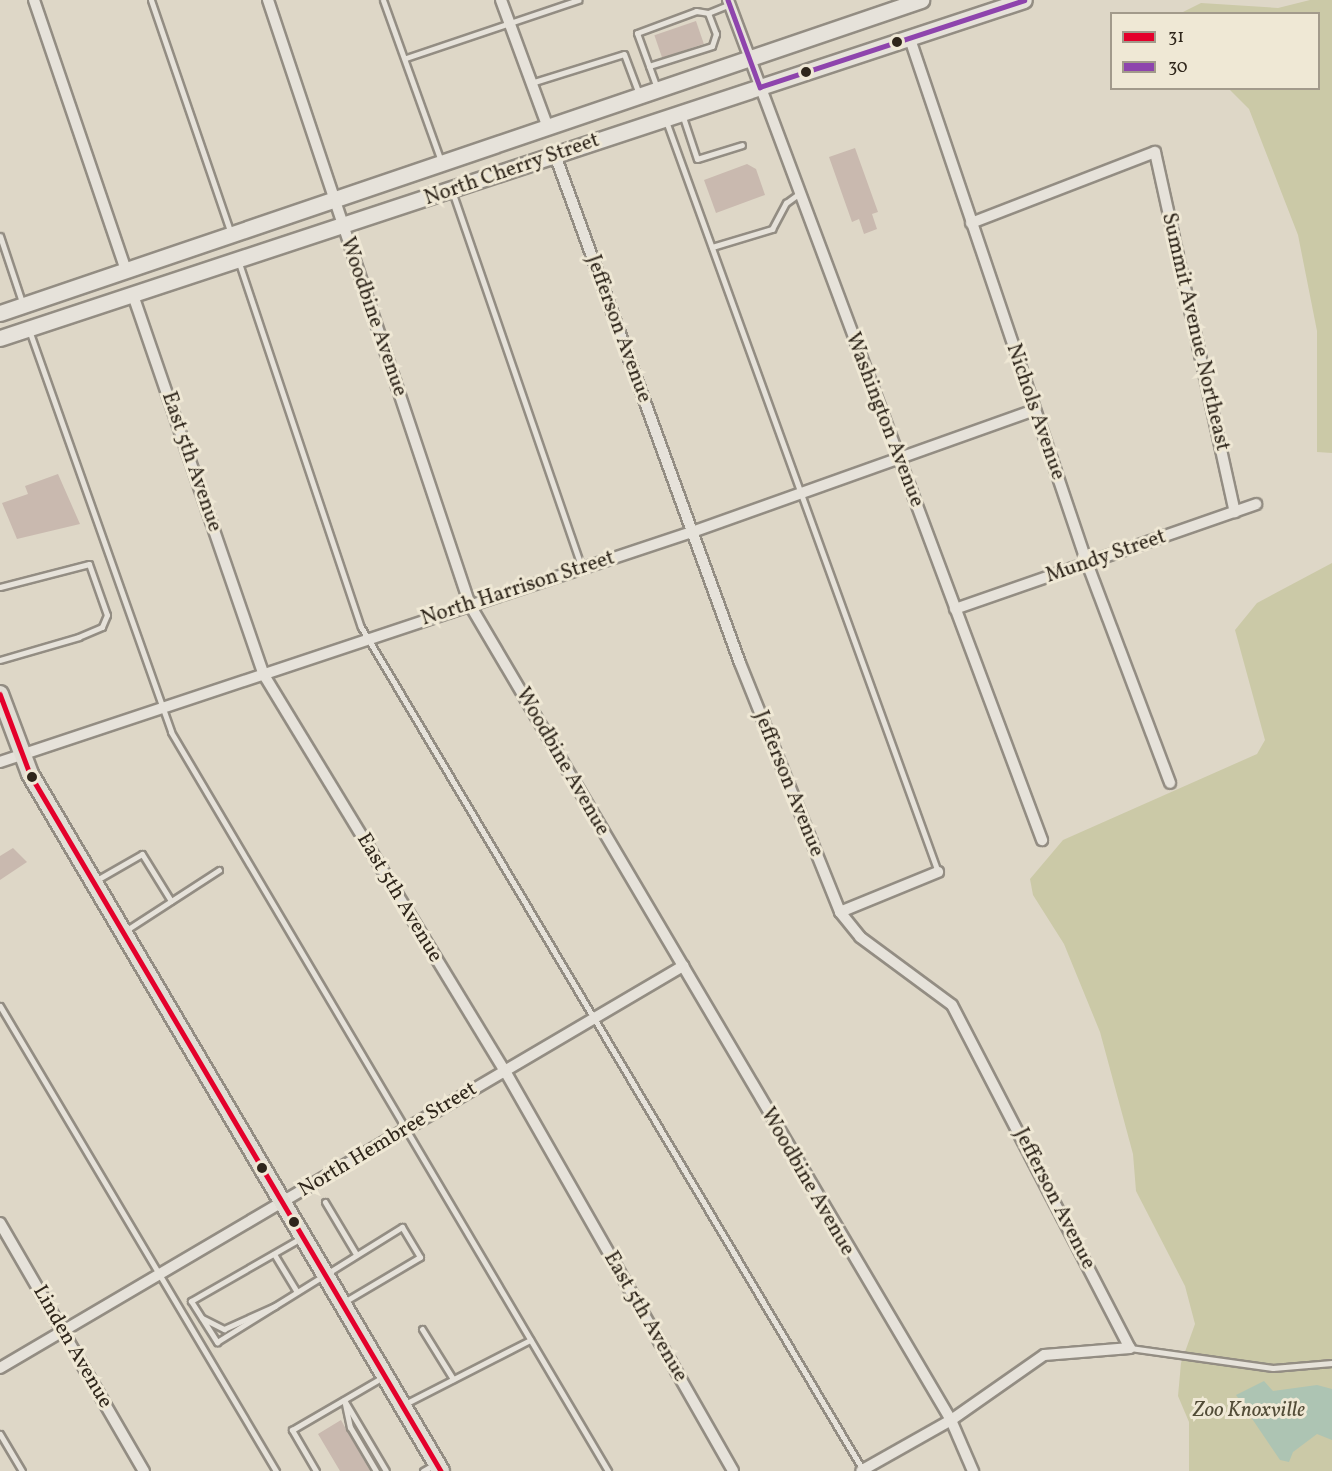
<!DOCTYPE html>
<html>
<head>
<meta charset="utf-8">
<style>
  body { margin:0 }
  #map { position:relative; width:1332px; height:1471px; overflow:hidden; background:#ded7c7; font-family:Vollkorn,serif }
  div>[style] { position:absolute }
  .green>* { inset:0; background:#cbc9a7 }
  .water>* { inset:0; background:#adc4b3 }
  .building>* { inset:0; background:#c9b9af; transform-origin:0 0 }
  .roads { filter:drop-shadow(2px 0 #938d83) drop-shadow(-2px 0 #938d83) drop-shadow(0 2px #938d83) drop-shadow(0 -2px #938d83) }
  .lane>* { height:5px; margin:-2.5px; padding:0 2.5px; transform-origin:2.5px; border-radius:2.5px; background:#e6e2da }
  .street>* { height:10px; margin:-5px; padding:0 5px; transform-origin:5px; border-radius:5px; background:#e6e2da }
  .secondary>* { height:15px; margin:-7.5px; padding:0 7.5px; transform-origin:7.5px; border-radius:7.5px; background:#e6e2da }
  .primary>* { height:16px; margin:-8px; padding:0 8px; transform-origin:8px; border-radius:8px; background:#e1ddd4 }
  .bus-1>* { height:4.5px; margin:-2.25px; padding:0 2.25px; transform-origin:2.25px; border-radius:2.25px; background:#e4002b }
  .bus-2>* { height:4.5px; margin:-2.25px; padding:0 2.25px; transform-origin:2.25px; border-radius:2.25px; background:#8e44ad }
  .dots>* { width:16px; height:16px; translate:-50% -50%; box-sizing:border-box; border:3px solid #efe8d5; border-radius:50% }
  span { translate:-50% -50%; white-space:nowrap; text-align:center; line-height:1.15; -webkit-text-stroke:6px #efe8d5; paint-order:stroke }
  .street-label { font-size:21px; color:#2f261b }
  .park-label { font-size:21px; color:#524c37; font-style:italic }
  .legend { position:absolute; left:1110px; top:12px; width:210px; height:78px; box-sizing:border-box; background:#efe8d5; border:2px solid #a29a8b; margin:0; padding:8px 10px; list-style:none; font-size:18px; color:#2f261b }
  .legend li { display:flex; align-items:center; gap:12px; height:30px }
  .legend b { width:30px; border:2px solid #a29a8b }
</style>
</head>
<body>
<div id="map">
  <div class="green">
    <div style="clip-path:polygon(1310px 0,1332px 0,1332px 453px,1317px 452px,1317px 331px,1298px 235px,1249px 109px,1229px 89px,1318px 88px,1318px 14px,1181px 13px,1201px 3px,1278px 8px)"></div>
    <div style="clip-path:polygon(1332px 563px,1332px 1471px,1189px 1471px,1189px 1422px,1178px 1396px,1181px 1363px,1195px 1324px,1185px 1286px,1136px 1191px,1133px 1154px,1100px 1032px,1064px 944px,1033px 895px,1030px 879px,1063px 840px,1257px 754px,1265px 740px,1235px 630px,1257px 603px)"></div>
  </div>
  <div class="water">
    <div style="clip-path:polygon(1264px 1381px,1273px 1391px,1317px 1385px,1332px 1389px,1332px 1440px,1317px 1434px,1293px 1452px,1289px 1462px,1280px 1460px,1236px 1395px)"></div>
  </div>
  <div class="building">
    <div style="left:696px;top:21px;width:24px;height:44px;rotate:71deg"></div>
    <div style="clip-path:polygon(855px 148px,878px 212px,872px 214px,877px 229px,864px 234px,859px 219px,852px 222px,829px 157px)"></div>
    <div style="clip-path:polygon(747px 164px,756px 169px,765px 195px,716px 213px,704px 180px)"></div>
    <div style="clip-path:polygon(58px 474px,80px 524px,17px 539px,2px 503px,28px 494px,25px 486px)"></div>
    <div style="clip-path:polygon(13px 848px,27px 862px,0 880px,0 856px)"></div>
    <div style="clip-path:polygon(341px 1420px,346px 1429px,370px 1471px,340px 1471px,318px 1434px)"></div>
  </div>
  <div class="roads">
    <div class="lane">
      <div style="left:151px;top:0;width:244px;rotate:71.1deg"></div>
      <div style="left:383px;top:0;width:171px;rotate:70.2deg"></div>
      <div style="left:406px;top:58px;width:182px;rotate:-18.6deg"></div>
      <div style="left:649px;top:66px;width:35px;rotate:-110deg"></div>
      <div style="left:637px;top:33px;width:63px;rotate:-20.4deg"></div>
      <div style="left:696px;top:11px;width:12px;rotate:9deg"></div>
      <div style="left:531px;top:83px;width:97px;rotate:-17.3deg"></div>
      <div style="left:624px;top:54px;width:43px;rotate:69.4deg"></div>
      <div style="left:657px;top:88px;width:23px;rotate:-110deg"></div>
      <div style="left:649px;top:66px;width:66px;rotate:-17.6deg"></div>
      <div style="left:712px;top:46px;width:13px;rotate:-72deg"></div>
      <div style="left:716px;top:34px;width:22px;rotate:-111deg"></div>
      <div style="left:708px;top:13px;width:24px;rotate:-22deg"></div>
      <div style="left:682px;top:114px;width:47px;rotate:71.6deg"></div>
      <div style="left:697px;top:159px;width:47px;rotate:-17.3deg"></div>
      <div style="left:666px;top:121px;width:799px;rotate:70.09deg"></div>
      <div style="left:452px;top:191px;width:399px;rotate:71deg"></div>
      <div style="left:0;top:236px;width:70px;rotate:71.6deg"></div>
      <div style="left:712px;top:247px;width:63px;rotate:-16.7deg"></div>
      <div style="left:772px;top:229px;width:30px;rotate:-62deg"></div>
      <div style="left:786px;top:203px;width:17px;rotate:-36deg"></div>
      <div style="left:238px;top:260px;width:387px;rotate:71.5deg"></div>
      <div style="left:361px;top:627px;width:981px;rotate:59.23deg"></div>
      <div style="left:29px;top:330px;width:426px;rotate:70.5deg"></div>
      <div style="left:171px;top:732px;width:859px;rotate:59.4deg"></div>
      <div style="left:0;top:587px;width:92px;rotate:-14.5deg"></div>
      <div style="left:89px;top:564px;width:54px;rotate:70.6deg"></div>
      <div style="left:107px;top:615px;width:13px;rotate:113deg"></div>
      <div style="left:102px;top:627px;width:25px;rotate:157deg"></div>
      <div style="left:79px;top:637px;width:82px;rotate:163.8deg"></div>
      <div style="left:95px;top:881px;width:54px;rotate:-29.9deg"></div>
      <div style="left:142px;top:854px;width:55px;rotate:58.3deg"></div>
      <div style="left:125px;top:931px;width:112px;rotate:-33deg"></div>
      <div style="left:0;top:1006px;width:541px;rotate:59.31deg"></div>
      <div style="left:325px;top:1202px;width:61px;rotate:59.2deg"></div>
      <div style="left:301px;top:1238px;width:127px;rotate:150.2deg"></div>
      <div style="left:191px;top:1301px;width:49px;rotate:57.6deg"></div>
      <div style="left:217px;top:1342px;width:218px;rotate:-31.9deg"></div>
      <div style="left:402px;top:1227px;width:35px;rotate:59deg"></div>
      <div style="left:420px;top:1257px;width:88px;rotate:149.4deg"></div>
      <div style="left:274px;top:1254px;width:44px;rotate:58.8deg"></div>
      <div style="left:202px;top:1318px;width:25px;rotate:27deg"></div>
      <div style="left:224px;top:1329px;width:56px;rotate:-24.3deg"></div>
      <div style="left:422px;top:1329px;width:59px;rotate:58.2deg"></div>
      <div style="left:1130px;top:1348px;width:144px;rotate:8deg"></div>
      <div style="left:1273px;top:1368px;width:59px;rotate:-4.8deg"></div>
      <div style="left:344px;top:1400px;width:82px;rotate:59.4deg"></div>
      <div style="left:345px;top:1404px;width:24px;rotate:78deg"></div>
      <div style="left:350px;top:1427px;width:51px;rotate:59.4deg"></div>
      <div style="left:403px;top:1405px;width:143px;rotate:-27.1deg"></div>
      <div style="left:0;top:1434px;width:43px;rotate:59.3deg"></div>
      <div style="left:316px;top:1471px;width:48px;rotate:-120.3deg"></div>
      <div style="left:292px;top:1430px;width:105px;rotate:-30.2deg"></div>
      <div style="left:423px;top:1471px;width:14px;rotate:-30deg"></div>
    </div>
    <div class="street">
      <div style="left:34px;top:0;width:283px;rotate:71.2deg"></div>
      <div style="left:268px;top:0;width:638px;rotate:71.54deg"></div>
      <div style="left:470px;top:605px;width:946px;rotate:59.45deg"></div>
      <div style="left:951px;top:1420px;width:56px;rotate:66.7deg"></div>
      <div style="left:501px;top:0;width:133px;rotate:69.8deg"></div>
      <div style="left:728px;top:0;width:897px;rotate:69.5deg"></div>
      <div style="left:910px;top:39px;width:553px;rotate:71.34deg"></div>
      <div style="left:1087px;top:563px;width:235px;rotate:69.3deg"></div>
      <div style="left:555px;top:155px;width:541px;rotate:69.99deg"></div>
      <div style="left:740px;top:663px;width:268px;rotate:68.1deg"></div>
      <div style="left:840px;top:912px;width:32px;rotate:51deg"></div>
      <div style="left:860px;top:937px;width:114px;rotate:36.5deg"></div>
      <div style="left:952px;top:1005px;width:386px;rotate:62.6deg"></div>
      <div style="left:1130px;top:1348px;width:86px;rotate:175.3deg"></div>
      <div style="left:1044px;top:1355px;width:113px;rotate:145deg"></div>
      <div style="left:951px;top:1420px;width:103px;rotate:150.5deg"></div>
      <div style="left:971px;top:223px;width:197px;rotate:-21.1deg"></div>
      <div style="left:1155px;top:152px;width:369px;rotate:77.5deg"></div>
      <div style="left:133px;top:295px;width:402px;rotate:71deg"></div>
      <div style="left:264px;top:675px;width:464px;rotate:58.7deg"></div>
      <div style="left:505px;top:1071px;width:460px;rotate:60.3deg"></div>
      <div style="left:955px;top:609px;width:319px;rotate:-19.2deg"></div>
      <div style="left:0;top:762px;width:729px;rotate:-18.39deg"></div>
      <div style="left:692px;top:532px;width:363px;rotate:-19.6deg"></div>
      <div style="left:840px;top:912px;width:106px;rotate:-22.2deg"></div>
      <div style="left:0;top:1223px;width:287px;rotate:59.9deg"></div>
      <div style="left:0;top:1368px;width:793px;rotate:-30.48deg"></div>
    </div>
    <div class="secondary">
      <div style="left:0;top:313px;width:973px;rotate:-18.77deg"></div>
      <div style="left:0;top:338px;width:1078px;rotate:-18.27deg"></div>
    </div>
    <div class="primary">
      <div style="left:0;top:694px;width:85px;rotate:69.4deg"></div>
      <div style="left:30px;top:774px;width:809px;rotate:59.47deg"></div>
    </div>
  </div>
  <div class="bus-1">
    <div style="left:0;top:694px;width:85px;rotate:69.4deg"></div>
    <div style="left:30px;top:774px;width:809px;rotate:59.47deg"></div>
  </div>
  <div class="bus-2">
    <div style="left:728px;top:0;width:93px;rotate:69.8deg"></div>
    <div style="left:760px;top:87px;width:278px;rotate:-18.2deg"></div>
  </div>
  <div class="dots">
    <div style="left:897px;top:42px;background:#2f261b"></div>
    <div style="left:806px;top:72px;background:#2f261b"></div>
    <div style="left:32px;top:777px;background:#2f261b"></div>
    <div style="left:262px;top:1168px;background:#2f261b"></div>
    <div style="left:294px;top:1222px;background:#2f261b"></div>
  </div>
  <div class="street-label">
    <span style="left:512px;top:170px;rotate:-19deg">North Cherry Street</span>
    <span style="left:373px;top:317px;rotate:71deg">Woodbine Avenue</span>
    <span style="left:618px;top:329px;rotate:70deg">Jefferson Avenue</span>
    <span style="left:1195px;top:332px;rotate:77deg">Summit Avenue Northeast</span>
    <span style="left:1035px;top:412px;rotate:71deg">Nichols Avenue</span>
    <span style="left:884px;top:420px;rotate:69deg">Washington Avenue</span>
    <span style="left:191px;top:462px;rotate:71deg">East 5th Avenue</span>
    <span style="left:1106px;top:557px;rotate:-19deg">Mundy Street</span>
    <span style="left:518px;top:589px;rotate:-18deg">North Harrison Street</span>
    <span style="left:562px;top:762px;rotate:60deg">Woodbine Avenue</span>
    <span style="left:788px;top:784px;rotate:68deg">Jefferson Avenue</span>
    <span style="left:399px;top:898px;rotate:59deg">East 5th Avenue</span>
    <span style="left:388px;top:1140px;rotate:-31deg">North Hembree Street</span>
    <span style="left:807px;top:1182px;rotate:60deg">Woodbine Avenue</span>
    <span style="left:1054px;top:1199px;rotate:63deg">Jefferson Avenue</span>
    <span style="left:645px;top:1317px;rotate:60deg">East 5th Avenue</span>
    <span style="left:72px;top:1347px;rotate:60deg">Linden Avenue</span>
  </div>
  <div class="park-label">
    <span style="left:1249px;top:1411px">Zoo Knoxville</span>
  </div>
  <ul class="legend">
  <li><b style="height:8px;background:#e4002b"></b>31</li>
  <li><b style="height:8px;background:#8e44ad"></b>30</li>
  </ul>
</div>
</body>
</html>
